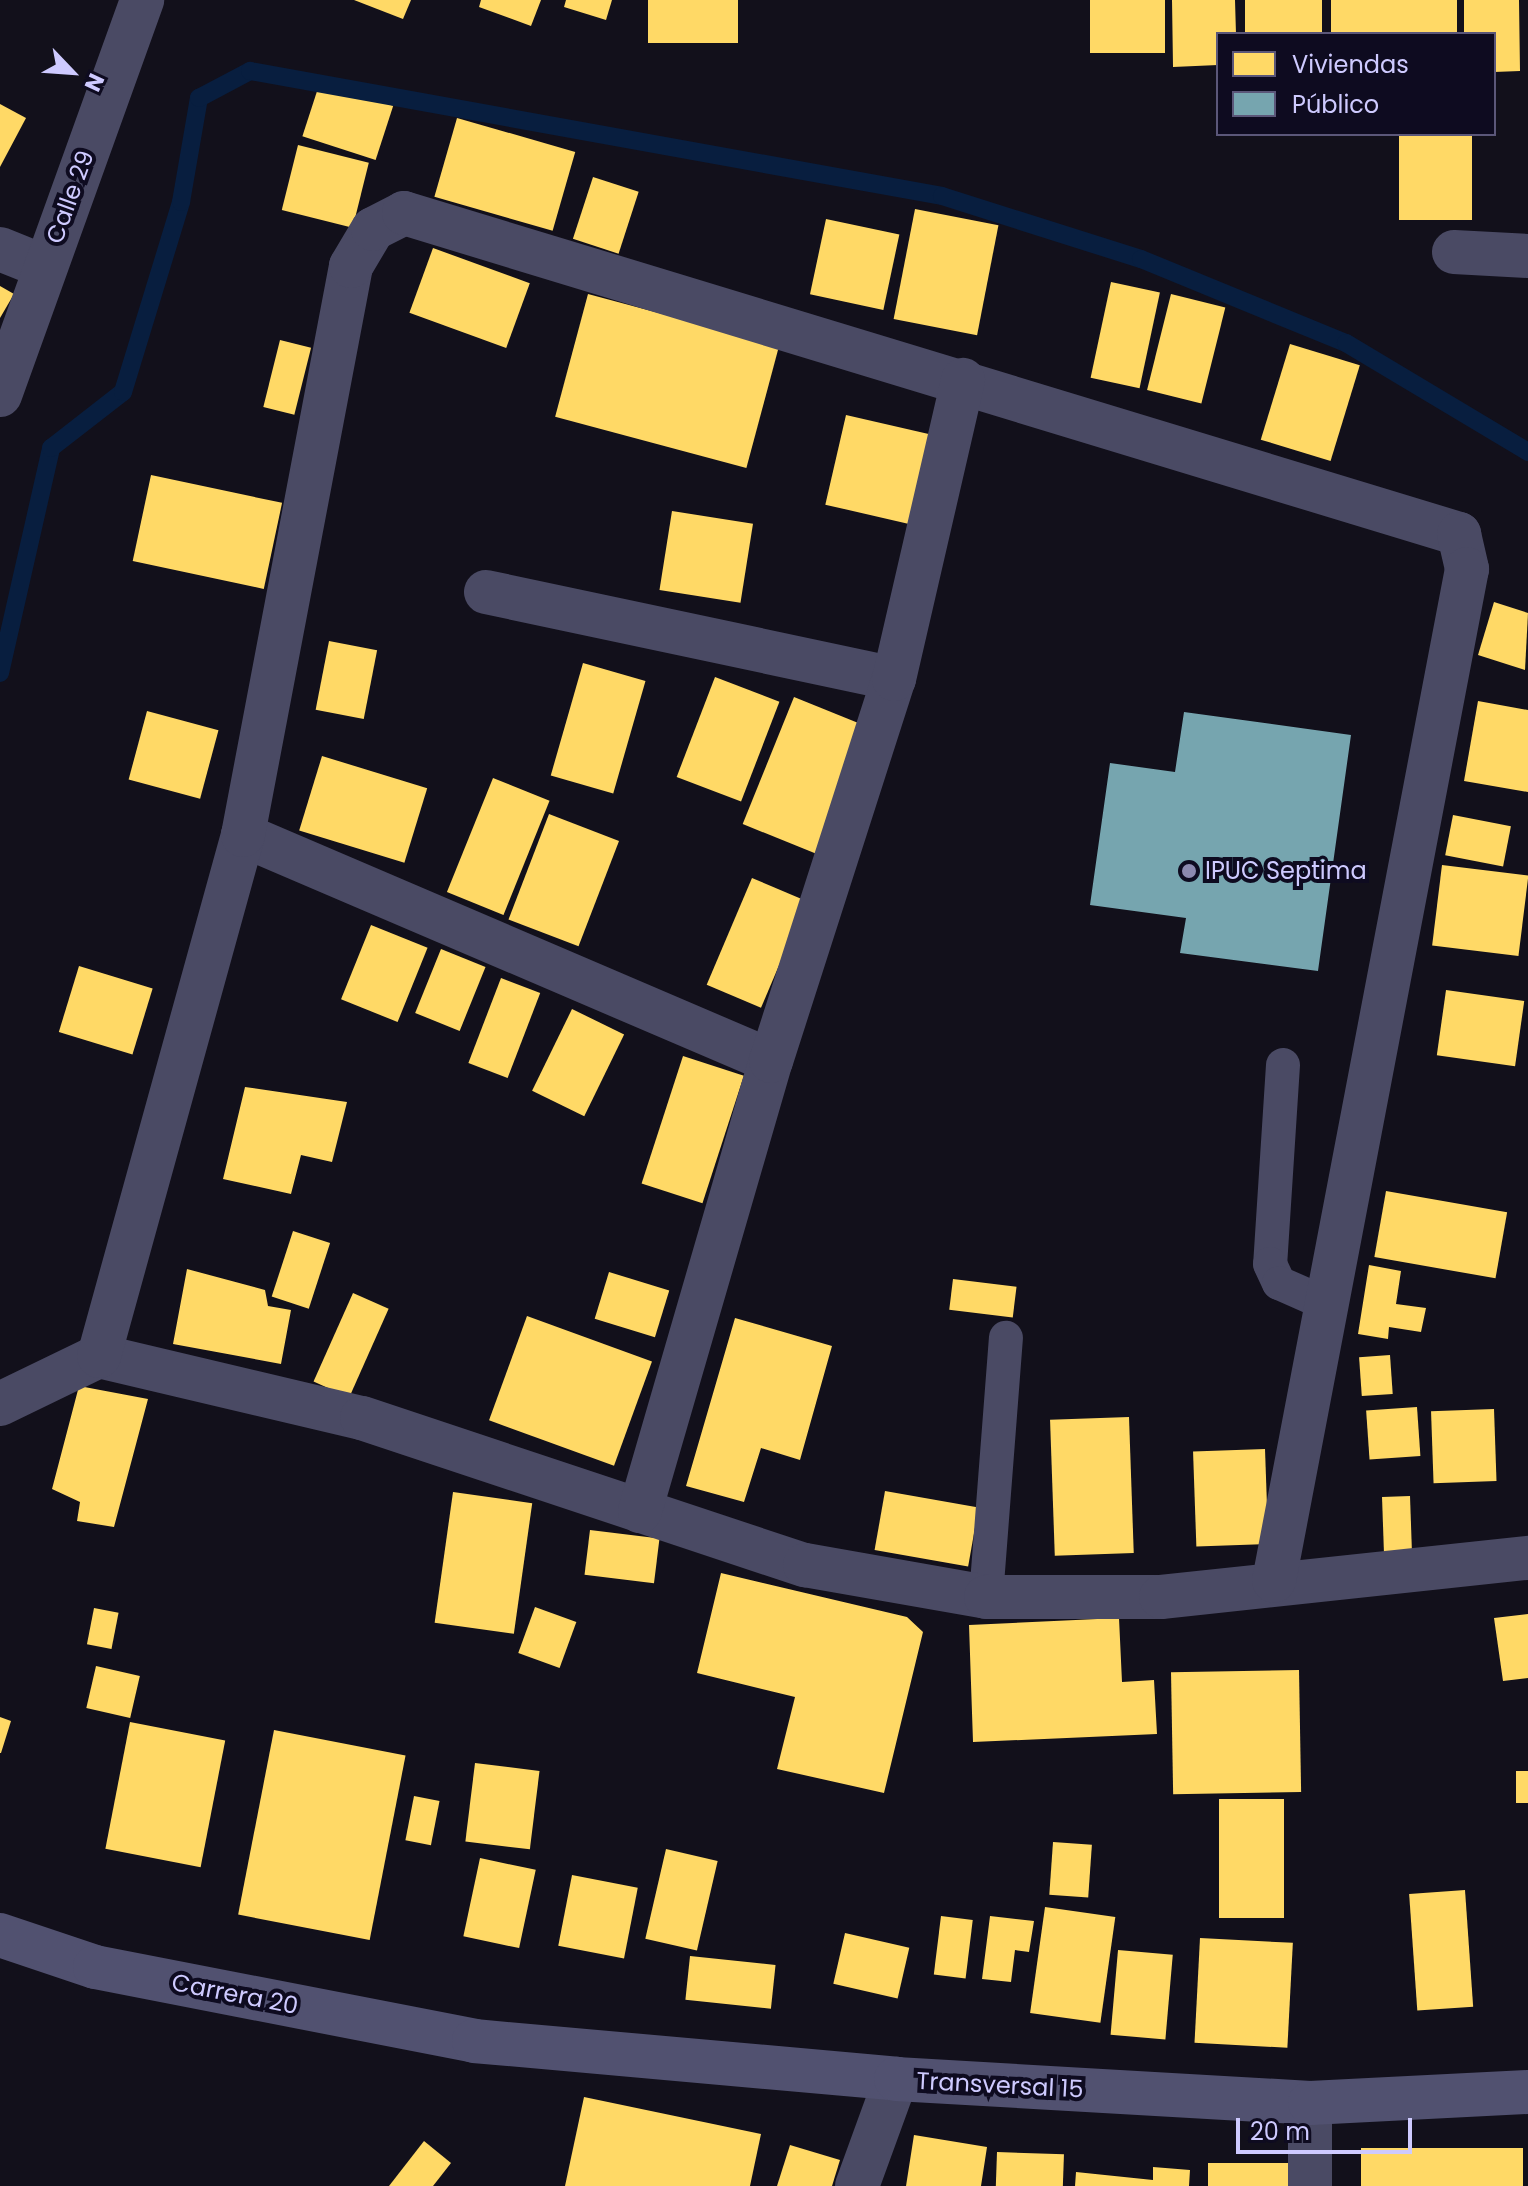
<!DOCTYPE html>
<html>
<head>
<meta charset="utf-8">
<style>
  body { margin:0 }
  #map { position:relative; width:1528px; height:2186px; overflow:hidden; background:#12101b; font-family:Poppins,sans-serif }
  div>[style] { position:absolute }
  .homes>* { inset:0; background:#ffd966; transform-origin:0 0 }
  .public>* { inset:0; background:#76a5af }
  .stream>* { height:18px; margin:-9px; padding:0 9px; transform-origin:9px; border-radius:9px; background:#081e3f }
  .lane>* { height:34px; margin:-17px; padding:0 17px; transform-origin:17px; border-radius:17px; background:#4a4a64 }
  .street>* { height:44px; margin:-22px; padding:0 22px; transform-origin:22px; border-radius:22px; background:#4a4a64 }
  .secondary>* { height:44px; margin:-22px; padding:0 22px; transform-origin:22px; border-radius:22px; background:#515170 }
  .dots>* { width:22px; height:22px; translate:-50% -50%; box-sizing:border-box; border:4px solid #0e0b20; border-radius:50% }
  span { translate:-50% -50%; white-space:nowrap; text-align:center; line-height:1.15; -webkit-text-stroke:8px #0e0b20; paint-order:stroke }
  .street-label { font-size:24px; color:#cecaff }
  .poi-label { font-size:24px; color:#cecaff }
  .left { translate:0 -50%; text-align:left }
  .legend { position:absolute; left:1216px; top:32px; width:280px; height:104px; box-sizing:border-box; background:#0e0b20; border:2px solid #5b5779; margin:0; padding:10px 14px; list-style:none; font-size:24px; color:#cecaff }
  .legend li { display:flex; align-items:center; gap:16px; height:40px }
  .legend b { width:40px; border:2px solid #5b5779 }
  .north { position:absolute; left:32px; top:32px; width:80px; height:80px; -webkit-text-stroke:6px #0e0b20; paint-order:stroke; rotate:115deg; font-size:22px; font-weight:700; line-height:32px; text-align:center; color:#cecaff }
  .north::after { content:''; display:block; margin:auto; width:28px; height:36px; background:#cecaff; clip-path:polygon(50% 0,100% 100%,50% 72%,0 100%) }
  .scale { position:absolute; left:1236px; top:2118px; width:176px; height:36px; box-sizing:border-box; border:4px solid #cecaff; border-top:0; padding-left:10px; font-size:24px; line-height:28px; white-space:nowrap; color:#cecaff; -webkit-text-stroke:6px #0e0b20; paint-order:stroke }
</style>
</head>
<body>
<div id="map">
  <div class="homes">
    <div style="clip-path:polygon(354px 0,411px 0,403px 19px)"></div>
    <div style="clip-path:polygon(481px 0,541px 0,531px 26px,479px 7px)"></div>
    <div style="clip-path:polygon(566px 0,612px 0,606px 20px,564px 7px)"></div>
    <div style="left:648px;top:0;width:90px;height:43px"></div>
    <div style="left:1090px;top:0;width:75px;height:53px"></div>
    <div style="clip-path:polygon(1172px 0,1235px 0,1236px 34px,1218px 34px,1218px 65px,1173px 67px)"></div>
    <div style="left:1245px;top:0;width:77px;height:34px"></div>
    <div style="left:1331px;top:0;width:126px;height:34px"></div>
    <div style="clip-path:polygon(1464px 0,1519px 0,1520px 71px,1494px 72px,1494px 34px,1464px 34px)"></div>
    <div style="left:320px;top:82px;width:77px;height:57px;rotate:18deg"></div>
    <div style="clip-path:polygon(0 104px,26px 118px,0 167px)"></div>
    <div style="left:457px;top:118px;width:123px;height:82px;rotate:16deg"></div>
    <div style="left:1399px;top:134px;width:73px;height:86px"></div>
    <div style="left:298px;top:145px;width:73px;height:67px;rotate:14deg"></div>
    <div style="left:593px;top:177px;width:48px;height:65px;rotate:18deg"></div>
    <div style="left:915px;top:209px;width:85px;height:112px;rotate:11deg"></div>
    <div style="left:826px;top:219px;width:75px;height:77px;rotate:12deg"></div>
    <div style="left:433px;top:248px;width:103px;height:69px;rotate:20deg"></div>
    <div style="left:1111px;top:282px;width:50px;height:98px;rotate:12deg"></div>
    <div style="clip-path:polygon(0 286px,14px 294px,0 318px)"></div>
    <div style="left:588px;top:294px;width:198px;height:127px;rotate:15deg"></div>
    <div style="left:1171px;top:294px;width:56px;height:99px;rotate:14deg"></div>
    <div style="left:280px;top:340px;width:32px;height:69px;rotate:14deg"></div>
    <div style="left:1290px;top:344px;width:73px;height:100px;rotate:17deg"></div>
    <div style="left:846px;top:415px;width:87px;height:92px;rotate:13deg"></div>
    <div style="left:151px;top:475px;width:134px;height:88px;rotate:12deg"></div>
    <div style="left:672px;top:511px;width:82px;height:80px;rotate:9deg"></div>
    <div style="clip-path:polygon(1494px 602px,1528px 613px,1525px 670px,1478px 655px)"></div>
    <div style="left:329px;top:641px;width:49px;height:70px;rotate:11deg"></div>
    <div style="left:583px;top:663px;width:65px;height:117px;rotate:16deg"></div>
    <div style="left:715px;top:677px;width:69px;height:107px;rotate:21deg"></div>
    <div style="left:794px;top:697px;width:80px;height:137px;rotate:22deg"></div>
    <div style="clip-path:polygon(1478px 701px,1528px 710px,1528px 792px,1464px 781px)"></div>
    <div style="left:147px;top:711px;width:74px;height:71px;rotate:15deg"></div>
    <div style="left:322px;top:756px;width:110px;height:78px;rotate:17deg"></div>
    <div style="left:493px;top:778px;width:61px;height:123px;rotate:22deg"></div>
    <div style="left:549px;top:814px;width:75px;height:113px;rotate:21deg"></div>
    <div style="left:1453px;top:815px;width:59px;height:41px;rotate:11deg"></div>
    <div style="left:1442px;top:865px;width:87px;height:81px;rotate:7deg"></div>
    <div style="left:752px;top:878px;width:59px;height:116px;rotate:23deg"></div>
    <div style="left:371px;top:925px;width:61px;height:80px;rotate:22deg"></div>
    <div style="left:441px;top:949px;width:48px;height:69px;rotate:22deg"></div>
    <div style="left:79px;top:966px;width:77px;height:69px;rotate:17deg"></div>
    <div style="left:501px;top:978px;width:42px;height:91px;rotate:21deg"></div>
    <div style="left:1446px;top:990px;width:79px;height:66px;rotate:8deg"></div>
    <div style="left:572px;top:1009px;width:58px;height:91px;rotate:26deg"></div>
    <div style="left:683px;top:1056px;width:64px;height:134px;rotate:18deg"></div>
    <div style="clip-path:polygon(245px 1087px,347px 1102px,332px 1162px,301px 1155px,291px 1194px,223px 1179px)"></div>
    <div style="left:1386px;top:1191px;width:123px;height:67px;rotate:10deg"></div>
    <div style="left:293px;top:1231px;width:39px;height:69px;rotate:18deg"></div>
    <div style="clip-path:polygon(1369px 1265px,1401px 1271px,1396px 1304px,1426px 1308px,1421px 1332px,1389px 1327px,1388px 1339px,1358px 1334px)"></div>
    <div style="clip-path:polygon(187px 1269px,265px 1290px,268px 1306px,291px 1310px,281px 1364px,173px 1344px)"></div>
    <div style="left:609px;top:1272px;width:63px;height:49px;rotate:17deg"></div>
    <div style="left:953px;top:1279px;width:64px;height:31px;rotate:7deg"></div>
    <div style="left:353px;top:1293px;width:39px;height:97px;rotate:24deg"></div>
    <div style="left:527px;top:1316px;width:133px;height:111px;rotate:20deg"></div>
    <div style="clip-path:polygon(735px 1318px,832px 1346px,800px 1460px,761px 1448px,744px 1502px,686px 1486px)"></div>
    <div style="left:1390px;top:1355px;width:39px;height:31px;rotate:86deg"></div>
    <div style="clip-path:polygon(79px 1386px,148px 1399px,114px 1527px,77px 1521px,80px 1502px,52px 1489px)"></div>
    <div style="left:1417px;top:1407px;width:49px;height:51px;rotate:86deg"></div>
    <div style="left:1494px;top:1409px;width:72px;height:63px;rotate:88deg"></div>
    <div style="left:1129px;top:1417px;width:136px;height:79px;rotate:88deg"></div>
    <div style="left:1265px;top:1449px;width:95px;height:72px;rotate:88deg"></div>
    <div style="left:885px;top:1491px;width:95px;height:60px;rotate:10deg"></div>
    <div style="left:453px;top:1492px;width:80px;height:132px;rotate:8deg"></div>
    <div style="left:1410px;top:1496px;width:55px;height:28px;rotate:88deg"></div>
    <div style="left:590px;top:1530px;width:70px;height:45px;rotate:7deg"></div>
    <div style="clip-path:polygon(721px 1573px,907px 1617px,923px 1632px,884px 1793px,777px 1769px,795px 1697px,697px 1673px)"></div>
    <div style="left:535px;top:1607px;width:44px;height:49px;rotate:20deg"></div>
    <div style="left:94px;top:1608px;width:25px;height:37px;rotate:11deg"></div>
    <div style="clip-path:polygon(1528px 1614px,1528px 1678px,1503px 1681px,1494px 1618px)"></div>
    <div style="clip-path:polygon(1119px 1618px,1122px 1682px,1154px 1680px,1157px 1734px,973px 1742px,969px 1625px)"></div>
    <div style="left:96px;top:1666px;width:45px;height:43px;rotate:13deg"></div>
    <div style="left:1299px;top:1670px;width:122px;height:128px;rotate:89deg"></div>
    <div style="clip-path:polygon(0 1717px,11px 1721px,1px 1753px,0 1753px)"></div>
    <div style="left:130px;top:1722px;width:97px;height:129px;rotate:11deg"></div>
    <div style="left:274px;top:1730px;width:134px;height:188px;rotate:11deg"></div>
    <div style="left:475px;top:1763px;width:65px;height:79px;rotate:7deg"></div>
    <div style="left:1516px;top:1771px;width:12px;height:32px"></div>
    <div style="left:414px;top:1796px;width:26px;height:45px;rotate:11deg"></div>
    <div style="left:1219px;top:1799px;width:65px;height:119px"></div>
    <div style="left:1053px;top:1842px;width:39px;height:53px;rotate:4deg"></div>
    <div style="left:666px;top:1849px;width:53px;height:92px;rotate:13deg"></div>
    <div style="left:480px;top:1858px;width:57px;height:80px;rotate:12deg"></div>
    <div style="left:572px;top:1875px;width:67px;height:72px;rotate:11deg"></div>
    <div style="left:1465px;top:1890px;width:117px;height:56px;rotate:86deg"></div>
    <div style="left:1045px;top:1907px;width:71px;height:107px;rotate:8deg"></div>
    <div style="left:941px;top:1916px;width:32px;height:59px;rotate:7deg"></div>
    <div style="clip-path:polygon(990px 1916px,1034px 1921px,1029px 1952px,1015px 1950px,1011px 1982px,982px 1979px)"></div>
    <div style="left:845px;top:1933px;width:66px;height:52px;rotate:13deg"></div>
    <div style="left:1200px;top:1938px;width:93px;height:105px;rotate:3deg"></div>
    <div style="left:1118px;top:1950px;width:55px;height:85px;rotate:5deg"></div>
    <div style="left:690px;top:1956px;width:86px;height:44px;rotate:6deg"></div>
    <div style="clip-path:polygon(584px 2097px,761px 2134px,750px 2186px,565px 2186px)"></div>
    <div style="clip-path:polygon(914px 2135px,987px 2147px,981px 2186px,906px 2186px)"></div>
    <div style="clip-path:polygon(424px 2141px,451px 2163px,433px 2186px,389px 2186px)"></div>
    <div style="clip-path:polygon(790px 2145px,840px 2160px,832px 2186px,777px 2186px)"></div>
    <div style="left:1523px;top:2148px;width:38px;height:162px;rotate:90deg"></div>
    <div style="left:997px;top:2152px;width:67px;height:34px;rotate:2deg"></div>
    <div style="left:1298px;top:2163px;width:23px;height:90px;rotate:90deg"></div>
    <div style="clip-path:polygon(1153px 2167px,1190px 2170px,1189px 2186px,1075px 2186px,1076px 2172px,1153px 2180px)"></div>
  </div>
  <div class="public">
    <div style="clip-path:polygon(1184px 712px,1351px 735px,1318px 971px,1180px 953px,1186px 918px,1090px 905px,1110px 763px,1175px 772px)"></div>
  </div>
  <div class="stream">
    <div style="left:0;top:673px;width:231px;rotate:-77.2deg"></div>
    <div style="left:51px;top:448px;width:91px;rotate:-37.9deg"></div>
    <div style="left:123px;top:392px;width:199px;rotate:-73deg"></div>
    <div style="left:181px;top:202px;width:106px;rotate:-80.2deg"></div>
    <div style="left:199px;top:98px;width:58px;rotate:-27.9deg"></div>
    <div style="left:250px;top:71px;width:703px;rotate:10.24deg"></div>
    <div style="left:942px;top:196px;width:209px;rotate:17.6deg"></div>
    <div style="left:1141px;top:259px;width:222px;rotate:22.3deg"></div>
    <div style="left:1346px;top:343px;width:212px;rotate:30.9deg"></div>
  </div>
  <div class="lane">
    <div style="left:1283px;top:1065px;width:199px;rotate:93.7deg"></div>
    <div style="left:1270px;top:1264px;width:21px;rotate:65deg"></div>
    <div style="left:1279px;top:1283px;width:55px;rotate:23.7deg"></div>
    <div style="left:986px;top:1597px;width:260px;rotate:-85.6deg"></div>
  </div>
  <div class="street">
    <div style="left:0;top:249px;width:48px;rotate:21.8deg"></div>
    <div style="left:1454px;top:252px;width:74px;rotate:3.1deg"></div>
    <div style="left:0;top:395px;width:420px;rotate:-70.2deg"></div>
    <div style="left:486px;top:592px;width:417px;rotate:12deg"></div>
    <div style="left:243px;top:835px;width:574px;rotate:23.17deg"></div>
    <div style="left:99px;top:1356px;width:270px;rotate:13.3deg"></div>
    <div style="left:362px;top:1418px;width:467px;rotate:18.4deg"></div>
    <div style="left:805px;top:1565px;width:184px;rotate:10deg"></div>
    <div style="left:986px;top:1597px;width:175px"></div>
    <div style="left:1161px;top:1597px;width:369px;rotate:-6.1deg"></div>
    <div style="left:0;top:1404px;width:110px;rotate:-25.9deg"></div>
    <div style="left:99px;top:1356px;width:541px;rotate:-74.55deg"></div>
    <div style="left:243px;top:835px;width:579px;rotate:-79.25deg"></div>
    <div style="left:351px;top:266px;width:43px;rotate:-59.3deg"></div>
    <div style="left:373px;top:229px;width:35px;rotate:-27deg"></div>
    <div style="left:404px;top:213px;width:1103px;rotate:16.92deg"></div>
    <div style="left:1459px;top:534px;width:36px;rotate:77deg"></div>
    <div style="left:1467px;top:569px;width:1030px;rotate:100.8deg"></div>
    <div style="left:640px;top:1511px;width:469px;rotate:-73.8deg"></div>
    <div style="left:771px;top:1061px;width:401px;rotate:-72.2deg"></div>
    <div style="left:894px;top:679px;width:307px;rotate:-77deg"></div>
    <div style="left:1310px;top:2103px;width:83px;rotate:90deg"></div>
    <div style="left:857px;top:2186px;width:114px;rotate:-70deg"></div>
  </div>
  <div class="secondary">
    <div style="left:0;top:1935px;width:100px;rotate:18.6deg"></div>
    <div style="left:95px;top:1967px;width:386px;rotate:11deg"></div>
    <div style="left:474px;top:2041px;width:424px;rotate:5.1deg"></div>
    <div style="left:896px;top:2079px;width:415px;rotate:3.3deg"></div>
    <div style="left:1310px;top:2103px;width:218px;rotate:-2.9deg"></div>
  </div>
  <div class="dots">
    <div style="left:1189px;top:871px;background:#8c89af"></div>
  </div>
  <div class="street-label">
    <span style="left:70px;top:197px;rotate:-70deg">Calle 29</span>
    <span style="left:235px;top:1994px;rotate:11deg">Carrera 20</span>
    <span style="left:1000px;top:2085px;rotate:3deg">Transversal 15</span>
  </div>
  <div class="poi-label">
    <span class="left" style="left:1205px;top:871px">IPUC Septima</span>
  </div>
  <ul class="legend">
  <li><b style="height:22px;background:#ffd966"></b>Viviendas</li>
  <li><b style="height:22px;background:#76a5af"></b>Público</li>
  </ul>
  <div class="north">N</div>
  <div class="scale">20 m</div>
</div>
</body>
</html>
